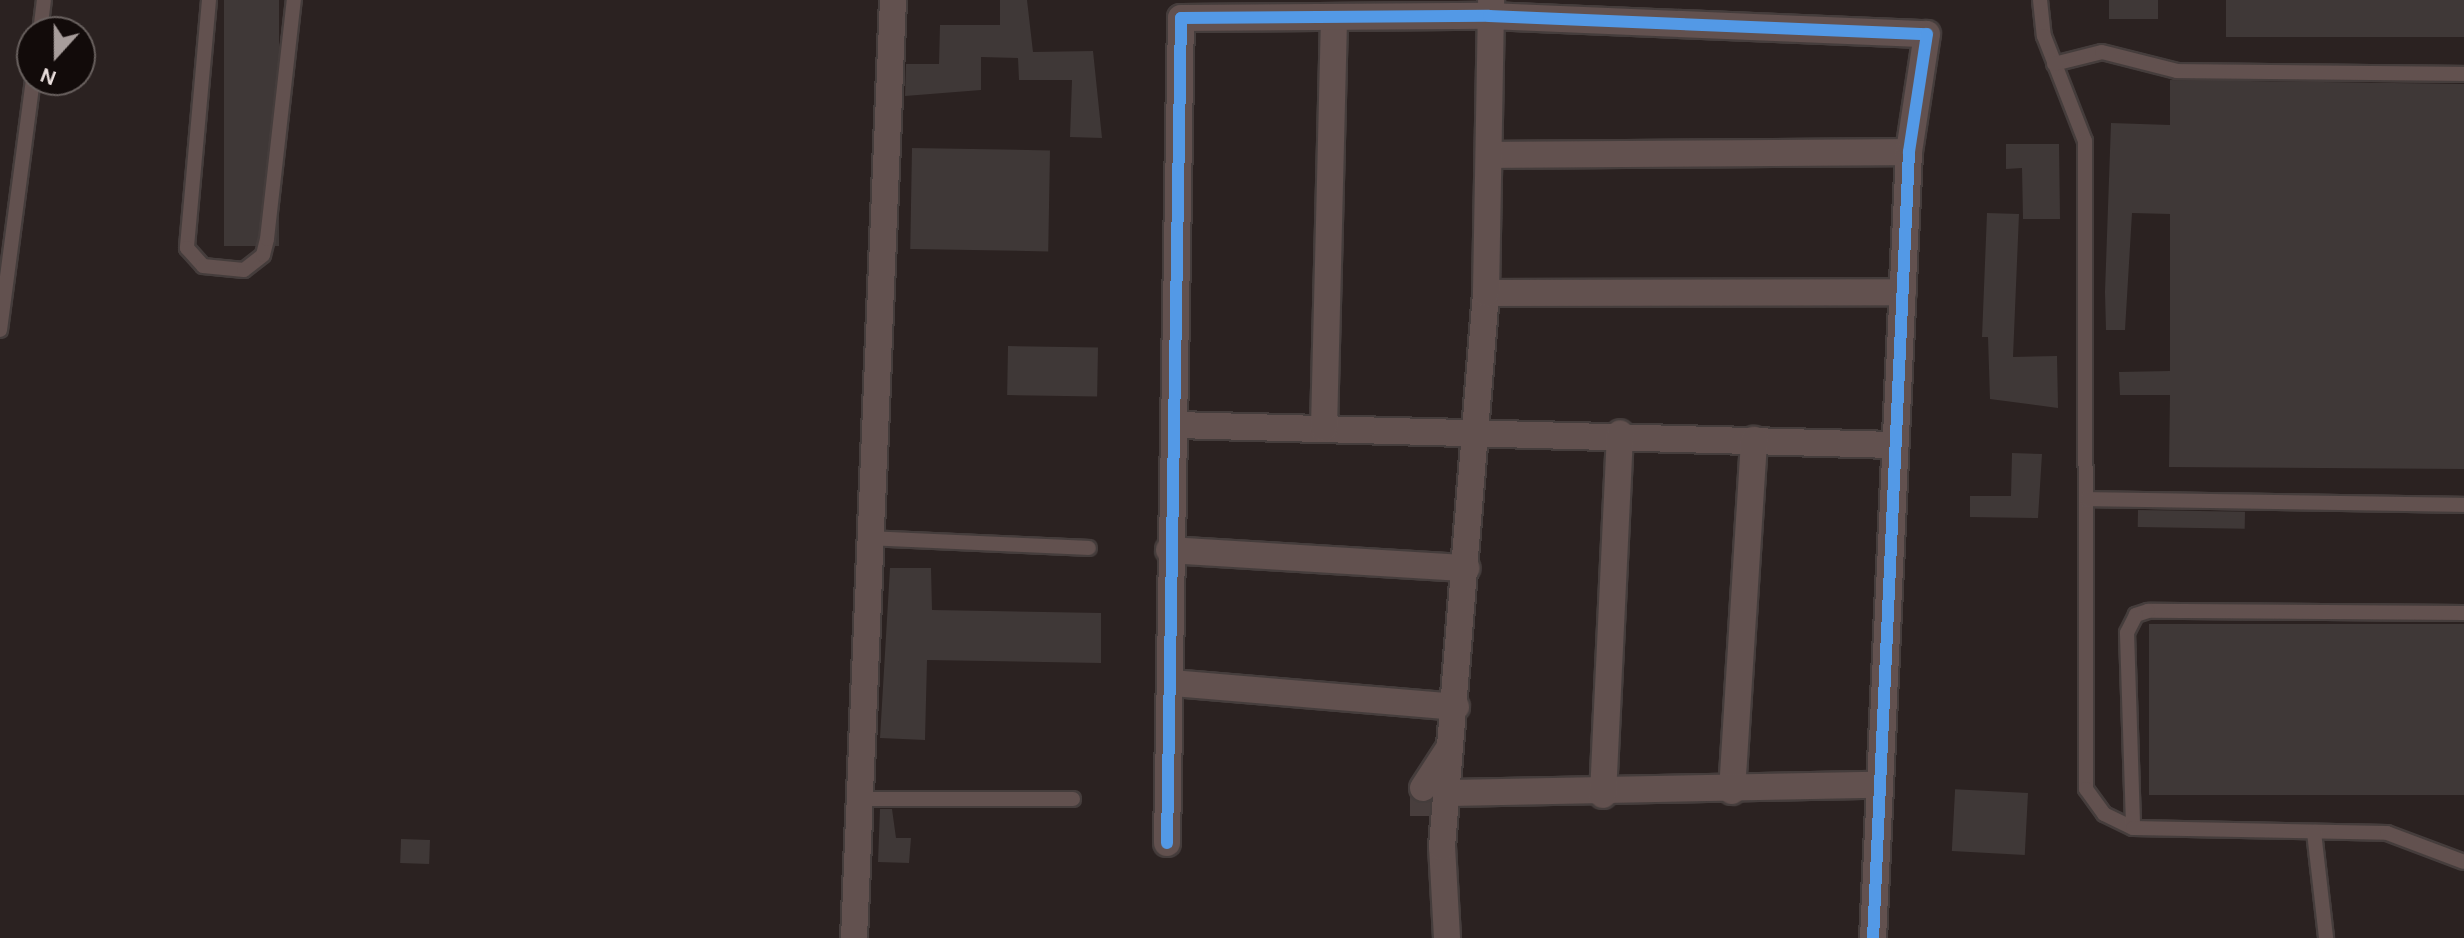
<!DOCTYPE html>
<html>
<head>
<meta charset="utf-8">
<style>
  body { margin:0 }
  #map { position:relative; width:2464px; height:938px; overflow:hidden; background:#2b2221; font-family:Karla,sans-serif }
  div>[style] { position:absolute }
  .building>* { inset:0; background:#3f3837; transform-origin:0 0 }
  .street-tunnel>* { height:26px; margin-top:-13px; transform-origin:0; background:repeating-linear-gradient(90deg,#483e3d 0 26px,transparent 0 39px) }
  .roads { filter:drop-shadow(2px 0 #453d3c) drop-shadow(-2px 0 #453d3c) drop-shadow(0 2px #453d3c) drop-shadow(0 -2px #453d3c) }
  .lane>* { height:14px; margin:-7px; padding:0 7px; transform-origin:7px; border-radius:7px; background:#62514f }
  .street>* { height:26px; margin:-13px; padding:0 13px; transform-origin:13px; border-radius:13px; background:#62514f }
  .cycleway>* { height:12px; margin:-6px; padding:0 6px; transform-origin:6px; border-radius:6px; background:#5399e6 }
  span { translate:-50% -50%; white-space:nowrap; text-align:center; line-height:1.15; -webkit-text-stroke:8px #120b0a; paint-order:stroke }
  .north { position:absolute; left:16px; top:16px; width:80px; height:80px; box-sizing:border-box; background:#120b0a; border:2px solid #68605e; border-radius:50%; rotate:201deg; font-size:22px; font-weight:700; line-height:32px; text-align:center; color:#eadfdd }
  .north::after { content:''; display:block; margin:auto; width:28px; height:36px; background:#a79d9b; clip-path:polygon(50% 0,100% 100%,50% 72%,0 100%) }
</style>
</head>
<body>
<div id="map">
  <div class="building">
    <div style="left:224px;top:0;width:55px;height:246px"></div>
    <div style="clip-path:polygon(1000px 0,1027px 0,1033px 52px,1093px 51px,1102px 138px,1070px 137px,1072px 80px,1019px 80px,1018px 58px,981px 57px,981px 90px,905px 96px,906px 64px,939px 64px,940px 25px,1000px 25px)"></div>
    <div style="left:2109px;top:0;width:49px;height:19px"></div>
    <div style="left:2226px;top:0;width:238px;height:37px"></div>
    <div style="clip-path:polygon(2170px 80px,2464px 84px,2464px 469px,2169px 467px,2170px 395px,2120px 395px,2119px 372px,2170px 371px,2170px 214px,2132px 213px,2125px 330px,2106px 330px,2105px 292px,2111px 123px,2170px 125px)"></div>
    <div style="clip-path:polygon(2006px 144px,2059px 144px,2060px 219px,2023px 219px,2022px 168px,2006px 169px)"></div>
    <div style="left:912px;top:148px;width:138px;height:101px;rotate:1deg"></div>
    <div style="clip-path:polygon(1987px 213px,2019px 214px,2013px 357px,2057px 356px,2058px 408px,1990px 399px,1988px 337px,1982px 337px)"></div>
    <div style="left:1008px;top:346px;width:90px;height:49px;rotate:1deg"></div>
    <div style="clip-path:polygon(2012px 453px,2042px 454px,2038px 518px,1970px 517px,1970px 496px,2011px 496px)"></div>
    <div style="left:2138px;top:510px;width:107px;height:17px;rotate:1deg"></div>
    <div style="clip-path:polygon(890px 568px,931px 568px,932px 610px,1101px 613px,1101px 663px,927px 660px,925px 740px,880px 738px)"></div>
    <div style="left:2149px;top:624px;width:315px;height:171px"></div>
    <div style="left:2028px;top:793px;width:62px;height:73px;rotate:93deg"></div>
    <div style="clip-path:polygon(880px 809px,892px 809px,896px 838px,911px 838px,909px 863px,878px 862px)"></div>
    <div style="left:401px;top:839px;width:29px;height:24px;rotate:2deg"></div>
  </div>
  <div class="street-tunnel">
    <div style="left:1423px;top:816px;width:28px;rotate:-90deg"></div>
  </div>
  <div class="roads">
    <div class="lane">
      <div style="left:209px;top:0;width:249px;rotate:95.1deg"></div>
      <div style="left:187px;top:248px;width:24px;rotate:48deg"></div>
      <div style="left:203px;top:266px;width:41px;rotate:5.6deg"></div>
      <div style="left:244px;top:270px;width:24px;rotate:-38deg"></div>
      <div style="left:263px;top:255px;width:16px;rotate:-76deg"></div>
      <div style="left:267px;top:239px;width:241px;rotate:-83.6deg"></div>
      <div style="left:2040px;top:0;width:36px;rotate:84deg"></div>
      <div style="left:2044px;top:36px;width:113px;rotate:68.7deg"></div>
      <div style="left:2085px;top:141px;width:648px;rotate:89.91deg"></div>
      <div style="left:2086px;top:789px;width:31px;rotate:54deg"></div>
      <div style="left:2104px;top:814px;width:32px;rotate:26deg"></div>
      <div style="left:40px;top:32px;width:32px;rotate:-83deg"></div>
      <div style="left:2054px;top:64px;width:49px;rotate:-14deg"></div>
      <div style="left:2102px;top:52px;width:77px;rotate:14.2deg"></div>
      <div style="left:2177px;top:71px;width:287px;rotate:0.6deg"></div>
      <div style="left:0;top:330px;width:252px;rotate:-82.5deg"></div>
      <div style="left:2087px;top:499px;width:377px;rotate:0.9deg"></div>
      <div style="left:868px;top:538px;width:221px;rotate:2.6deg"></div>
      <div style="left:2464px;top:613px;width:316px;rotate:-179.6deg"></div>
      <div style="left:2148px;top:611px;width:13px;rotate:162deg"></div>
      <div style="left:2136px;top:615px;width:20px;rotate:117deg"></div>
      <div style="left:2127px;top:633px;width:195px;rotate:88.2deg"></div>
      <div style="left:2133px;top:828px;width:254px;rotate:1.1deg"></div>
      <div style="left:2387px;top:833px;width:82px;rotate:20.6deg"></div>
      <div style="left:858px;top:799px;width:215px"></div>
      <div style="left:2314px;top:832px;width:107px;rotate:83.5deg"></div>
    </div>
    <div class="street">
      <div style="left:1490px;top:155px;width:419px;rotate:-0.4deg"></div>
      <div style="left:1486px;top:293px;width:417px;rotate:-0.1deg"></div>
      <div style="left:1177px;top:425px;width:718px;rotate:1.6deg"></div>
      <div style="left:1324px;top:428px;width:410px;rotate:-88.6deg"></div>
      <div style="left:1169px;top:550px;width:298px;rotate:3.5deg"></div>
      <div style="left:1172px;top:683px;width:285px;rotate:4.8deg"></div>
      <div style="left:1423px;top:788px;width:48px;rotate:-57deg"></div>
      <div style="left:1732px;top:791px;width:352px;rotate:-86.4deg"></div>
      <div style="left:1450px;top:793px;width:425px;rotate:-1.1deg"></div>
      <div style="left:1603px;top:795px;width:362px;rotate:-87.3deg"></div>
      <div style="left:1167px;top:843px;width:825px;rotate:-89.03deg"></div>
      <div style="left:1181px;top:18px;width:308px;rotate:-0.4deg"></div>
      <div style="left:1489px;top:16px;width:438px;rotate:2.4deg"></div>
      <div style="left:1927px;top:34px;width:119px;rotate:98.7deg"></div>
      <div style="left:1909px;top:152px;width:787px;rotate:92.62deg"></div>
      <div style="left:854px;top:938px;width:939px;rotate:-87.62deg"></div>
      <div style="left:1447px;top:938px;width:91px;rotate:-93.1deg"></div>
      <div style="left:1442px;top:847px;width:556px;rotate:-85.46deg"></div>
      <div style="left:1486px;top:293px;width:293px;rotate:-89deg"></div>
    </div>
  </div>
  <div class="cycleway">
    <div style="left:1167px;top:843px;width:825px;rotate:-89.03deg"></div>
    <div style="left:1181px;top:18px;width:308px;rotate:-0.4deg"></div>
    <div style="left:1489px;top:16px;width:438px;rotate:2.4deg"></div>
    <div style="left:1927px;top:34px;width:119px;rotate:98.7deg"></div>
    <div style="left:1909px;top:152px;width:787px;rotate:92.62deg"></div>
  </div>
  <div class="north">N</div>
</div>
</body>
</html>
